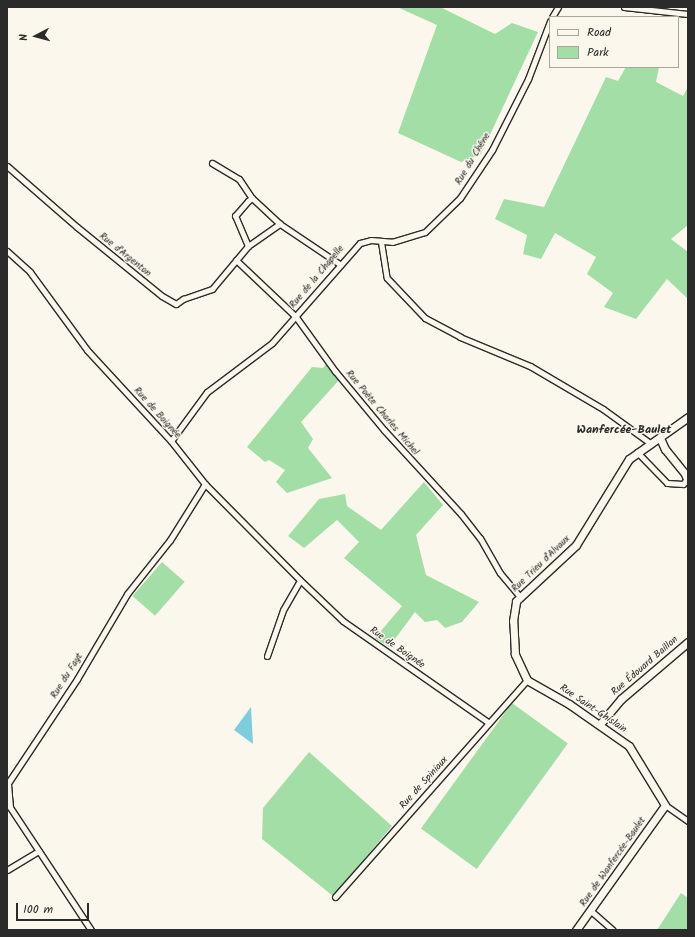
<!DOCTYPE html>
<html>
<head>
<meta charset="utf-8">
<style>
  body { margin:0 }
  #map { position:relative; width:695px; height:937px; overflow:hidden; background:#fbf7ec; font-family:Kalam,sans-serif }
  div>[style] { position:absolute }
  .green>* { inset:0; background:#a2dea5; transform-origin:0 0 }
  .water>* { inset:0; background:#7fccde }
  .roads { filter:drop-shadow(1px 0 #2b2b2b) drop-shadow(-1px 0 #2b2b2b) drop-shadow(0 1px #2b2b2b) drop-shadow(0 -1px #2b2b2b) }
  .street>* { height:5px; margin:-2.5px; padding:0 2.5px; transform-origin:2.5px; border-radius:2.5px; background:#fbf7ec }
  .secondary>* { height:7px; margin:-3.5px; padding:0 3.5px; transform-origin:3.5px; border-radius:3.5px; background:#fbf7ec }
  span { translate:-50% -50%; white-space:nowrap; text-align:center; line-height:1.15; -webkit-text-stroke:3px #fbf7ec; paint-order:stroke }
  .street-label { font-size:10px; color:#2b2b2b }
  .quarter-label { font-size:12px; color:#2b2b2b; font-weight:700 }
  .frame { position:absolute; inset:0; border:8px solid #2b2b2b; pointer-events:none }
  .legend { position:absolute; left:549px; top:16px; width:130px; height:52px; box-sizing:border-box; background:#fbf7ec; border:1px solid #a8a59f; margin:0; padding:5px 7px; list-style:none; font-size:12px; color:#2b2b2b }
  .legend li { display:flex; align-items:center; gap:8px; height:20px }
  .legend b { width:20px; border:1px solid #a8a59f }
  .north { position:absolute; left:16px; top:16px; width:40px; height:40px; -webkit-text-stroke:3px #fbf7ec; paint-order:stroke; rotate:264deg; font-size:11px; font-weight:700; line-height:16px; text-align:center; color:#2b2b2b }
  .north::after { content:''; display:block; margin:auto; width:14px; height:18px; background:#2b2b2b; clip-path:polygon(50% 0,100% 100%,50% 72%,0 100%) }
  .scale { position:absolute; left:16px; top:903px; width:73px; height:18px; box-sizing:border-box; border:2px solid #2b2b2b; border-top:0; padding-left:5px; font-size:12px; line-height:14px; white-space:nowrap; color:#2b2b2b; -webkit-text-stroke:3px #fbf7ec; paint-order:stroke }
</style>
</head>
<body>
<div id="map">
  <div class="green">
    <div style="clip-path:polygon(397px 7px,440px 7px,495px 34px,512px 23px,538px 32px,481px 154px,461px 162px,398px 133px,437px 25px)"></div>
    <div style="clip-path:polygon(626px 67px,659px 67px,656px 82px,683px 96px,688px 87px,688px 225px,671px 239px,688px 252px,688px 299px,667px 279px,636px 319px,604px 307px,613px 293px,587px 274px,596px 257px,555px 233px,541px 259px,523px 254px,527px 235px,495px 219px,504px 199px,544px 207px,606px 77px,618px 81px)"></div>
    <div style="clip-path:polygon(326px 364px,341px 378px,301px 422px,313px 439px,308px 448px,332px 478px,287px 493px,276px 482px,285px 470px,269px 460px,265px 462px,247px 447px,312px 367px,323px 368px)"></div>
    <div style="clip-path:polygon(424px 482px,443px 505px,416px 535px,426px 575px,479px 602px,462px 622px,445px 628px,437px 620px,425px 622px,415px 612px,389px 647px,375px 638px,402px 606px,344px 558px,359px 542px,337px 520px,304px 548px,288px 536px,319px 499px,345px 494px,347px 506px,381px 530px)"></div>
    <div style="left:162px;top:562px;width:30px;height:45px;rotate:41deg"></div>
    <div style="left:512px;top:703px;width:69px;height:155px;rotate:36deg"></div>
    <div style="clip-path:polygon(309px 752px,392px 826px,333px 896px,262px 839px,263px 808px)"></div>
    <div style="clip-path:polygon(681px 893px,688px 898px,688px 930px,657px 930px)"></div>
  </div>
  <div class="water">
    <div style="clip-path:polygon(251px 707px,253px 744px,234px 730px)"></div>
  </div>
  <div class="roads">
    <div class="street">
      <div style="left:624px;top:7px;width:64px;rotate:6.2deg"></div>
      <div style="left:552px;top:17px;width:12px;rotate:-59deg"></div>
      <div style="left:212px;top:163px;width:31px;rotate:31deg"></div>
      <div style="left:239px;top:179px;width:23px;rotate:56deg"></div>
      <div style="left:7px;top:166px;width:93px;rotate:41.1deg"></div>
      <div style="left:77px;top:227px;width:109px;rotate:39.1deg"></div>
      <div style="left:162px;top:296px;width:16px;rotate:30deg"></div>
      <div style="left:176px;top:304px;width:9px;rotate:-36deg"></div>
      <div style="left:183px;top:299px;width:31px;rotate:-19deg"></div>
      <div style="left:212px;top:289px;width:56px;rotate:-50.1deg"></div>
      <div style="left:248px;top:246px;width:39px;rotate:-35deg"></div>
      <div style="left:280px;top:224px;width:73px;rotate:33.9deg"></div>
      <div style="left:381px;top:242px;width:36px;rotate:81deg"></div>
      <div style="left:387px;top:278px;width:55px;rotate:46.5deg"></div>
      <div style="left:425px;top:318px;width:40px;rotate:28deg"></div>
      <div style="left:460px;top:337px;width:76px;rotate:22.5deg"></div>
      <div style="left:530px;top:366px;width:85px;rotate:30.5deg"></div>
      <div style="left:603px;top:409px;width:58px;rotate:35.9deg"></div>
      <div style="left:248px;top:246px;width:33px;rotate:-113deg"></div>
      <div style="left:235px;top:216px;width:20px;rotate:-49deg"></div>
      <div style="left:248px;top:201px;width:5px;rotate:-37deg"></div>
      <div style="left:252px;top:198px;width:38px;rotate:43deg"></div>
      <div style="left:7px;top:251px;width:31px;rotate:42deg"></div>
      <div style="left:30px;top:272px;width:97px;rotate:53.8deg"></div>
      <div style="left:87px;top:350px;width:124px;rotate:47.3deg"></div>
      <div style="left:171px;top:441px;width:55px;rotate:51.7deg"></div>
      <div style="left:205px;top:484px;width:135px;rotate:45.3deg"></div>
      <div style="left:300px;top:580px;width:59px;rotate:43.6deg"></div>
      <div style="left:343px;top:621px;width:178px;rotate:34.9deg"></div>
      <div style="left:236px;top:260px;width:83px;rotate:43.5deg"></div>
      <div style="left:296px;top:317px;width:67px;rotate:54.2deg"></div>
      <div style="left:335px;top:371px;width:77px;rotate:50.3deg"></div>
      <div style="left:384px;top:430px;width:114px;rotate:47.5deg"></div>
      <div style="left:461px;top:514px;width:31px;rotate:52deg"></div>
      <div style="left:480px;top:538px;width:40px;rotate:60.3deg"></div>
      <div style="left:500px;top:573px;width:31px;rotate:50deg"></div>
      <div style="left:171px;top:441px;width:61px;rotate:-53.7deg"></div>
      <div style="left:207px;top:392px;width:81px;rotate:-37deg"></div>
      <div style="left:272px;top:343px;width:133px;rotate:-48.7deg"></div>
      <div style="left:360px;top:243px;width:11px;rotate:-15deg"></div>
      <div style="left:371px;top:240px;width:21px;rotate:5deg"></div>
      <div style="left:392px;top:242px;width:34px;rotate:-17deg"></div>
      <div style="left:425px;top:232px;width:49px;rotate:-44.2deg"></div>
      <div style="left:460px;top:198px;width:58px;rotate:-56.3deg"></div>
      <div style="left:492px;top:150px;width:80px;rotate:-63.1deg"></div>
      <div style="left:528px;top:79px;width:62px;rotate:-69.2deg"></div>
      <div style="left:637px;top:452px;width:43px;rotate:45.9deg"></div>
      <div style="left:667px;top:483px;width:16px;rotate:4deg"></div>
      <div style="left:683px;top:484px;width:5px;rotate:-53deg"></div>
      <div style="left:267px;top:656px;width:49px;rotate:-70.8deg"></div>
      <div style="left:283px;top:610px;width:34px;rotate:-60deg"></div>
      <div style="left:665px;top:805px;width:28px;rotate:35deg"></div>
      <div style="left:7px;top:870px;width:37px;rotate:-31deg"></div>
      <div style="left:335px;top:897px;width:290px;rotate:-48.5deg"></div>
      <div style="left:591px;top:911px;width:29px;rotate:41deg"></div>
      <div style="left:91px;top:930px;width:147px;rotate:-123.4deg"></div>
      <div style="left:10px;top:807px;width:24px;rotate:-95deg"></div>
      <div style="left:8px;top:783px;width:125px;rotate:-56.4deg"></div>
      <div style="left:77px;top:679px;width:99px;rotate:-59.5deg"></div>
      <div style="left:127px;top:594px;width:69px;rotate:-51.5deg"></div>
      <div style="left:170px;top:540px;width:66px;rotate:-58deg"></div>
    </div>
    <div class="secondary">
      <div style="left:660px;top:438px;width:12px;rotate:66deg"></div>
      <div style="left:665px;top:449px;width:32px;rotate:51deg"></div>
      <div style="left:685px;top:474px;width:8px;rotate:67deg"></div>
      <div style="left:600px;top:724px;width:33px;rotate:-50deg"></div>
      <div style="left:621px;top:699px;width:88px;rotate:-40.4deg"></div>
      <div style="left:576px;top:930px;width:153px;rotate:-54.5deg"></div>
      <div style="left:665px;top:805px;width:69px;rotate:-121.4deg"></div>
      <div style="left:629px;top:746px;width:73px;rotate:-145deg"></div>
      <div style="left:569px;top:704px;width:48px;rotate:-150.3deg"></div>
      <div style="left:527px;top:680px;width:29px;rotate:-115deg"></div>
      <div style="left:515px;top:654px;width:33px;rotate:-93deg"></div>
      <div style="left:513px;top:621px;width:20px;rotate:-81deg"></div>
      <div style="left:516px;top:601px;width:82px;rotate:-43deg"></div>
      <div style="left:576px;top:545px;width:101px;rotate:-58.4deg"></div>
      <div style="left:629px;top:459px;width:72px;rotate:-35.4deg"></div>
    </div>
  </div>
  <div class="street-label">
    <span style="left:473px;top:159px;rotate:-59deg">Rue du Chêne</span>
    <span style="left:125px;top:255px;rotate:39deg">Rue d'Argenton</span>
    <span style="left:317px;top:277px;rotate:-50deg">Rue de la Chapelle</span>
    <span style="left:157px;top:413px;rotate:48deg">Rue de Boignée</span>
    <span style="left:382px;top:413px;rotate:50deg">Rue Poète Charles Michel</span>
    <span style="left:541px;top:564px;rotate:-44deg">Rue Trieu d'Alvaux</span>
    <span style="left:397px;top:648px;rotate:35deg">Rue de Boignée</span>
    <span style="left:645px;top:666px;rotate:-41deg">Rue Édouard Baillon</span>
    <span style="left:67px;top:676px;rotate:-58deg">Rue du Fayt</span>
    <span style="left:593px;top:709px;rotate:34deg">Rue Saint-Ghislain</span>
    <span style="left:424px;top:783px;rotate:-48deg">Rue de Spiniaux</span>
    <span style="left:613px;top:862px;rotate:-55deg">Rue de Wanfercée-Baulet</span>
  </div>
  <div class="quarter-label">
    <span style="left:624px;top:430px">Wanfercée-Baulet</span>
  </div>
  <div class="frame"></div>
  <ul class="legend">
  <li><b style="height:5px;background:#fbf7ec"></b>Road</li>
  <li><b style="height:11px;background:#a2dea5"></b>Park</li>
  </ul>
  <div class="north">N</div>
  <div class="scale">100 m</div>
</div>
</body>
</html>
